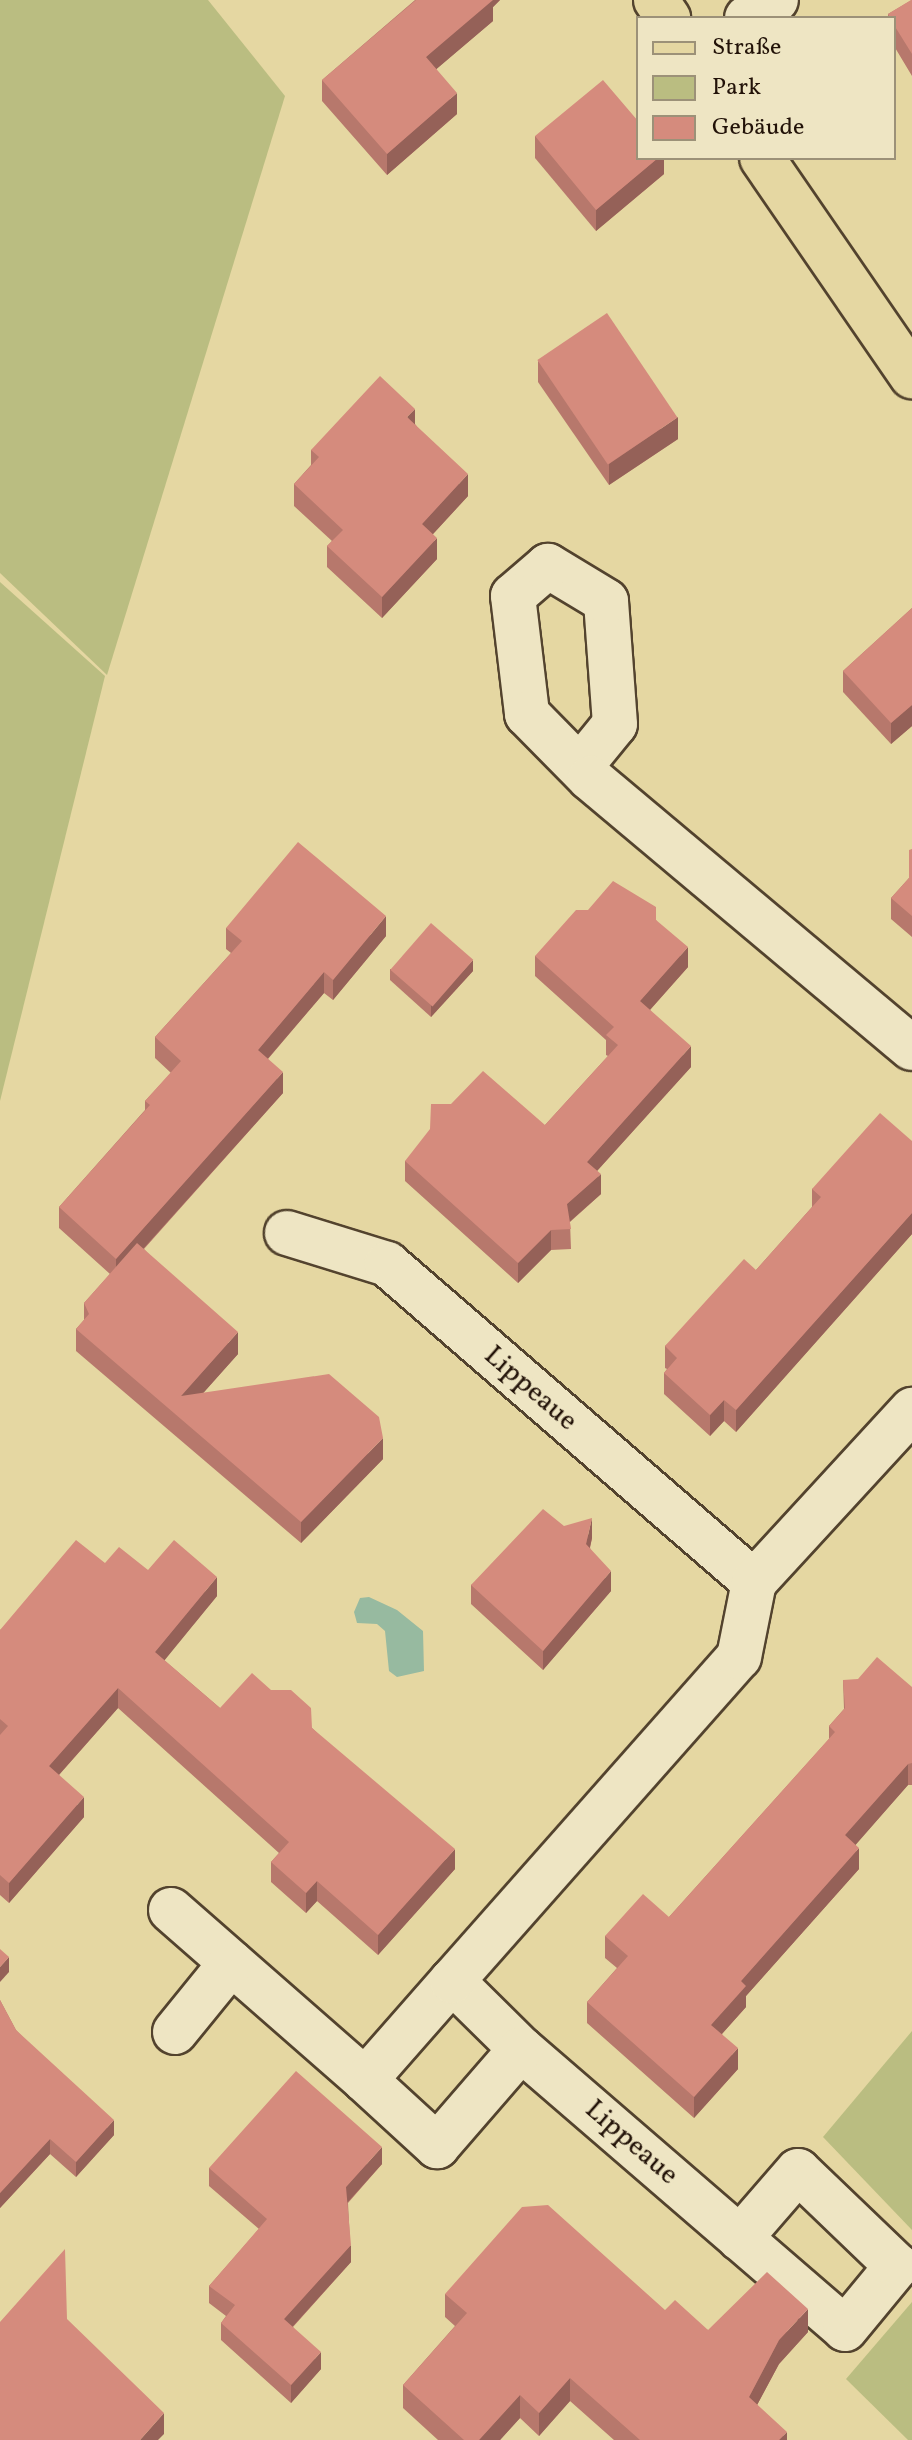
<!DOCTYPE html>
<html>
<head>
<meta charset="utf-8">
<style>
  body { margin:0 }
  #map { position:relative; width:912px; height:2440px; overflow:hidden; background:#e5d7a2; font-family:Vollkorn,serif }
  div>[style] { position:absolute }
  .green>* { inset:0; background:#babd81 }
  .water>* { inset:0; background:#97baa0 }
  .roads { filter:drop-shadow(2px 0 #53432e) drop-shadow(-2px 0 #53432e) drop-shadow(0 2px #53432e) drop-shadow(0 -2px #53432e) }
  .minor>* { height:44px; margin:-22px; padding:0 22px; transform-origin:22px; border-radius:22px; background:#eee5c3 }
  .major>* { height:44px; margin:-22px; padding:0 22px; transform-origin:22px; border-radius:22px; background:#e5d7a2 }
  .wall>* { inset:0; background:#b7786c }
  .shaded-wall>* { inset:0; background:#956158 }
  .building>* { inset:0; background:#d58b7d; transform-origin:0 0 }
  span { translate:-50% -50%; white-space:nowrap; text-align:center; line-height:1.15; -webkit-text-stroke:6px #eee5c3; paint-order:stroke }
  .street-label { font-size:28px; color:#221208 }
  .legend { position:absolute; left:636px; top:16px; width:260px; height:144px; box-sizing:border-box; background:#eee5c3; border:2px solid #9c9178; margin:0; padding:10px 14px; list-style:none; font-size:24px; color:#221208 }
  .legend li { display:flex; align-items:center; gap:16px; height:40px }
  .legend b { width:40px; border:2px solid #9c9178 }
</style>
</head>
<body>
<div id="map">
  <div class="green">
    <div style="clip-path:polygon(0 0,208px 0,285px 96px,107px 675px,0 573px)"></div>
    <div style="clip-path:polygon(0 582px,105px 676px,0 1101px)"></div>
    <div style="clip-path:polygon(912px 2031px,912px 2230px,823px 2137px)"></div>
    <div style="clip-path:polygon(912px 2302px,912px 2440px,908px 2440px,846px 2379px)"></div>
  </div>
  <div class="water">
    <div style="clip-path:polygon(369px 1597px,397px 1610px,423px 1631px,424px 1671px,397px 1677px,389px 1671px,385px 1631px,377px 1624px,357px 1623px,354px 1612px,360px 1598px)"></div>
  </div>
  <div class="roads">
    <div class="minor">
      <div style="left:747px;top:18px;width:34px;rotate:-32deg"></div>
      <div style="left:580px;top:767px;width:55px;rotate:-50.9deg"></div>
      <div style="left:615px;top:724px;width:123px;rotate:-94.2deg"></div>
      <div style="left:606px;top:601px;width:68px;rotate:-148.9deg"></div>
      <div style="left:548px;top:566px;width:46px;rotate:139.4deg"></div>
      <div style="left:513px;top:596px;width:119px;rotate:83.2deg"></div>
      <div style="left:527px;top:714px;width:90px;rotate:45.5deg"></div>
      <div style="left:590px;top:778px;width:420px;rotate:40deg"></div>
      <div style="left:287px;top:1233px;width:105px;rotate:17.2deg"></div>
      <div style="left:387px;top:1264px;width:486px;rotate:40.9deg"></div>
      <div style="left:171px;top:1910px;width:258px;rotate:41.2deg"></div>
      <div style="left:365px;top:2080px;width:132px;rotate:-48.7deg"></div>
      <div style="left:452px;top:1981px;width:97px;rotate:44.6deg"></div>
      <div style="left:521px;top:2049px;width:428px;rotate:40.8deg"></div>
      <div style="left:845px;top:2329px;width:82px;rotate:-50.5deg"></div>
      <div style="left:897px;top:2266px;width:137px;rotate:-136.2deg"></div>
      <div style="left:798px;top:2171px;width:89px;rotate:130.9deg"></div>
      <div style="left:452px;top:1981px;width:433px;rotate:-48.5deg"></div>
      <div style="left:739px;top:1657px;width:76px;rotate:-78.7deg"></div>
      <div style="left:754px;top:1582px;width:234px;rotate:-47.4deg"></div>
      <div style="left:175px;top:2032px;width:89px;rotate:-50.9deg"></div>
      <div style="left:365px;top:2080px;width:98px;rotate:42.5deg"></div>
      <div style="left:437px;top:2146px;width:128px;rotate:-49.1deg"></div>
    </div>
    <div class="major">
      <div style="left:656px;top:0;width:22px;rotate:56deg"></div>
      <div style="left:762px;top:158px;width:265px;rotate:55.5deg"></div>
    </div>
  </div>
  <div class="wall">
    <div style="clip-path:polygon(415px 0,500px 0,493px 7px,493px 21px,436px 69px,457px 114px,387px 175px,322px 101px,322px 80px)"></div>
    <div style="clip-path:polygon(912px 0,912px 76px,894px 46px,894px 18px,888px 18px,888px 14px)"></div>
    <div style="clip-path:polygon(535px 136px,664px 158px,664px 174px,596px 231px,535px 158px)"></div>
    <div style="clip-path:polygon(538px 361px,678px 439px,609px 485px,538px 382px)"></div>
    <div style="clip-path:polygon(415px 424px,468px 496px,433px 534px,437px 559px,382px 618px,327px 567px,327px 546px,332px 541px,294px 506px,294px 484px,311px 465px,311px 450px)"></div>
    <div style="clip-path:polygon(912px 608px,912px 726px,891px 744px,843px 692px,843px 671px)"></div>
    <div style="clip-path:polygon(912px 849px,912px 937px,891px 919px,891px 898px,909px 878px)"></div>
    <div style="clip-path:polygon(656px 920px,688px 967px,650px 1010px,691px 1067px,597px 1171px,601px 1194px,570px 1222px,571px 1249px,551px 1250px,518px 1283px,405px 1181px,405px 1161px,545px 1125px,608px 1056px,606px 1055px,606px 1040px,535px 976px,535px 956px)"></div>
    <div style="clip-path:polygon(226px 928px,386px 936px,333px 1000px,324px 993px,268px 1059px,283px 1093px,144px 1249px,238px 1354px,203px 1393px,383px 1459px,301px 1543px,76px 1351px,76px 1329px,84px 1320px,84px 1303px,110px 1274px,59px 1228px,59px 1207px,145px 1110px,145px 1101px,171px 1073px,155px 1058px,155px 1037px,231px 953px,226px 949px)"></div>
    <div style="clip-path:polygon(390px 969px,473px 971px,431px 1017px,390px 980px)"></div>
    <div style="clip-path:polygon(912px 1141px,912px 1234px,736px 1432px,724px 1421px,710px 1436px,664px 1394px,664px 1373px,667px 1369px,665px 1368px,665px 1346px,756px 1270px,812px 1207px,812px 1189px)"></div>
    <div style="clip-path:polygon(564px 1526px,592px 1538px,590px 1548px,611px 1591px,543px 1670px,471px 1604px,471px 1585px)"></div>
    <div style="clip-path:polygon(105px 1563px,148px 1570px,217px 1596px,164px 1660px,220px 1708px,312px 1728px,455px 1869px,378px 1955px,317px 1901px,306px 1913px,271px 1882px,271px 1862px,279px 1853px,118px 1708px,59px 1775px,84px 1817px,9px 1903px,0 1895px,0 1630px)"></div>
    <div style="clip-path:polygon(843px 1680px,912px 1687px,912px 1785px,908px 1785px,855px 1845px,859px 1869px,746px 1996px,746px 2007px,722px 2034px,738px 2069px,694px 2118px,587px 2023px,587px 2002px,617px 1968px,605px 1958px,605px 1936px,669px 1917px,829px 1739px,829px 1726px,844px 1709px)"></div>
    <div style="clip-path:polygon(0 2000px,16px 2030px,114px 2135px,76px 2177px,50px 2154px,0 2208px)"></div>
    <div style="clip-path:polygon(382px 2164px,348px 2203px,351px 2262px,293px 2327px,321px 2369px,291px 2403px,221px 2340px,221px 2323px,226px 2316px,209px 2303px,209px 2286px,259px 2229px,209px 2186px,209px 2168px)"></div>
    <div style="clip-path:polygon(445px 2294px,665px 2310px,708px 2330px,808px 2332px,779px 2364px,757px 2405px,787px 2440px,614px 2440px,570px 2401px,539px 2436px,520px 2418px,500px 2440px,438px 2440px,403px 2408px,403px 2385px,455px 2326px,445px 2317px)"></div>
  </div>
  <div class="shaded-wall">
    <div style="clip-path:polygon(486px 0,500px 0,493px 7px,493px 21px,426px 78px,426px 57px)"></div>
    <div style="clip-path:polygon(457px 93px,457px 114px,387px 175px,387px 154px)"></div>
    <div style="clip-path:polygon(658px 158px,664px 158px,664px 174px,596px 231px,596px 210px)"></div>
    <div style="clip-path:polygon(415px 409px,415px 430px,407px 417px)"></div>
    <div style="clip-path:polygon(678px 417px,678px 439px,609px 485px,609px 464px)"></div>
    <div style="clip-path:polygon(468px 474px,468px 496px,422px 546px,422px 524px)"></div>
    <div style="clip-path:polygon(437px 538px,437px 559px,382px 618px,382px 597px)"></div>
    <div style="clip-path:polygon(912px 705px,912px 726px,891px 744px,891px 723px)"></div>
    <div style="clip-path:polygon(386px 916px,386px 936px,333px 1000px,333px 980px)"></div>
    <div style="clip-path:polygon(688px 947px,688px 967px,640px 1021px,640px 1001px)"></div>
    <div style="clip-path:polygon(473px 960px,473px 971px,431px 1017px,431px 1006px)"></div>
    <div style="clip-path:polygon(324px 972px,324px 993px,258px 1070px,258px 1050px)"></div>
    <div style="clip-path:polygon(691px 1046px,691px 1067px,587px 1182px,587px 1162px)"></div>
    <div style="clip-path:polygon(283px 1072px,283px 1093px,116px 1279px,116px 1259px)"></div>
    <div style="clip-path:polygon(601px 1174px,601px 1194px,567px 1224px,567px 1204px)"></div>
    <div style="clip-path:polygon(912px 1213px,912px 1234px,736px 1432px,736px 1410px)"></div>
    <div style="clip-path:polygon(551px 1230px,551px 1250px,518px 1283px,518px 1263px)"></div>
    <div style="clip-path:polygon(238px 1332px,238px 1354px,181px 1418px,181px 1396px)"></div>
    <div style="clip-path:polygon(724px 1400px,724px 1421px,710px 1436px,710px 1415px)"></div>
    <div style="clip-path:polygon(383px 1438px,383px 1459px,301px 1543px,301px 1522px)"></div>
    <div style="clip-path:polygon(592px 1518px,592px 1538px,586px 1564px,586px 1544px)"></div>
    <div style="clip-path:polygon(611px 1571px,611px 1591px,543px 1670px,543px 1651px)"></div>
    <div style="clip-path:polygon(217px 1577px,217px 1596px,155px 1672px,155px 1652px)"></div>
    <div style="clip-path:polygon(118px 1688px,118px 1708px,49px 1786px,49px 1766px)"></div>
    <div style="clip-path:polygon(908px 1764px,908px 1785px,845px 1857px,845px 1835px)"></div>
    <div style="clip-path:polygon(84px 1797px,84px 1817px,9px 1903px,9px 1883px)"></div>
    <div style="clip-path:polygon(859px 1848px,859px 1869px,746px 1996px,746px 2007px,711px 2046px,711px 2025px,741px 1981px)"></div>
    <div style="clip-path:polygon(455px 1849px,455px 1869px,378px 1955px,378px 1935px)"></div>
    <div style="clip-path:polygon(317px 1881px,317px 1901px,306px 1913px,306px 1893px)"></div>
    <div style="clip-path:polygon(9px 1957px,9px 1972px,0 1982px,0 1967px)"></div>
    <div style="clip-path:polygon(738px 2048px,738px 2069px,694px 2118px,694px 2097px)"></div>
    <div style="clip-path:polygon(114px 2120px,114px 2135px,76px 2177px,76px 2162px)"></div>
    <div style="clip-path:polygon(50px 2139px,50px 2154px,0 2208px,0 2193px)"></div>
    <div style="clip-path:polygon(382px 2147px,382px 2164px,346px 2204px,346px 2187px)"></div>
    <div style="clip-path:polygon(351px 2245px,351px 2262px,284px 2336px,284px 2319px)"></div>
    <div style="clip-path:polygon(808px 2309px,808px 2332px,779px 2364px,749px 2420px,749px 2397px,779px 2340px)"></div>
    <div style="clip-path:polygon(321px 2352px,321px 2369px,291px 2403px,291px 2385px)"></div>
    <div style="clip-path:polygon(570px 2378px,570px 2401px,539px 2436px,539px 2413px)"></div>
    <div style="clip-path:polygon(520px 2395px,520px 2418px,500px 2440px,479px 2440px)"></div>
    <div style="clip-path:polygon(164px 2413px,164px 2434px,158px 2440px,140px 2440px)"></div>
    <div style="clip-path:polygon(787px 2432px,787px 2440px,779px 2440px)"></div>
  </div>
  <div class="building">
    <div style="clip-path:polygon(416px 0,493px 0,426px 57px,457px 93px,387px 154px,322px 80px)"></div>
    <div style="clip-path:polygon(911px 0,912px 0,912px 54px,894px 25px,894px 18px,890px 18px,888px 14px)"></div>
    <div style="clip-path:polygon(603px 80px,638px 121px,638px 158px,658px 158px,596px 210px,535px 136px)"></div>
    <div style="left:607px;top:313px;width:126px;height:84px;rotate:56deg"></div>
    <div style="clip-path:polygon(380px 376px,415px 409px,407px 417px,468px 474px,422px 524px,437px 538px,382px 597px,327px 546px,343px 530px,294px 484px,319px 457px,311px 450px)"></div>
    <div style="clip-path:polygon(912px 608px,912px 705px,891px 723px,843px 671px)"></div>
    <div style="clip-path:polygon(298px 842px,386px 916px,333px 980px,324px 972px,258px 1050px,283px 1072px,116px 1259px,59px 1207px,150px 1105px,145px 1101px,181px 1061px,155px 1037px,242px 941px,226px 928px)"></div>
    <div style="clip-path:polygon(912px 849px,912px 916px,891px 898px,909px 878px,909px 850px)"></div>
    <div style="clip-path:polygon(613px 881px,656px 907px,656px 920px,688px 947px,640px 1001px,691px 1046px,587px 1162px,601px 1174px,567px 1204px,571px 1229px,551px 1230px,518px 1263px,405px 1161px,430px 1129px,431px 1104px,451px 1104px,483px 1071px,545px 1125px,618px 1045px,606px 1035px,614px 1027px,535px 956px,576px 910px,588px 910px)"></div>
    <div style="left:431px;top:923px;width:56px;height:62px;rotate:41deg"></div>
    <div style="clip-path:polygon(880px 1113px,912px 1141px,912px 1213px,736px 1410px,724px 1400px,710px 1415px,664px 1373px,677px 1358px,665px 1346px,744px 1259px,756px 1270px,821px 1197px,812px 1189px)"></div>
    <div style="clip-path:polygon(137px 1243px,238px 1332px,181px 1396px,329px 1374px,379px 1417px,383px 1438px,301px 1522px,76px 1329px,89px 1314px,84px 1303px)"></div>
    <div style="clip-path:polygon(543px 1509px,564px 1526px,592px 1518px,586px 1544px,611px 1571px,543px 1651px,471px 1585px)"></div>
    <div style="clip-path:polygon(76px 1540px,105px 1563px,119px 1547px,148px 1570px,174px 1540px,217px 1577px,155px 1652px,220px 1708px,252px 1673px,271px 1690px,291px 1690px,311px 1708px,312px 1728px,455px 1849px,378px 1935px,317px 1881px,306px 1893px,271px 1862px,289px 1842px,118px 1688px,49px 1766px,84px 1797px,9px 1883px,0 1875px,0 1735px,8px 1726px,0 1719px,0 1630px)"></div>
    <div style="clip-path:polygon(877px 1657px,912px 1687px,912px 1763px,908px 1764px,845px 1835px,859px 1848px,741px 1981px,746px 1986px,711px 2025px,738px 2048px,694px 2097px,587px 2002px,628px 1956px,605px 1936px,643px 1894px,669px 1917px,835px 1732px,829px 1726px,845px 1708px,843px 1680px,858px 1679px)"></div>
    <div style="clip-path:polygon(0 1949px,9px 1957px,0 1967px)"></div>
    <div style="clip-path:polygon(0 2000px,16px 2030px,114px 2120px,76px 2162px,50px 2139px,0 2193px)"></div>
    <div style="clip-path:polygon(296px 2071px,382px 2147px,346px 2187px,351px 2245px,284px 2319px,321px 2352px,291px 2385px,221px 2323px,235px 2305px,209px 2286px,267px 2219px,209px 2168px)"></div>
    <div style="clip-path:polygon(548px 2205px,665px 2310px,675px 2300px,708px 2330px,767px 2272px,808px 2309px,779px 2340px,749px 2397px,787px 2432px,779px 2440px,640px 2440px,570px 2378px,539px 2413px,520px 2395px,479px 2440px,464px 2440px,403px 2385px,467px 2313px,445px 2294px,522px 2207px)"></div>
    <div style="clip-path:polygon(65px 2249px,67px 2319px,164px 2413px,140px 2440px,0 2440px,0 2322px)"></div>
  </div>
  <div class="street-label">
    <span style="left:530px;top:1389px;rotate:41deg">Lippeaue</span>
    <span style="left:631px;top:2143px;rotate:41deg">Lippeaue</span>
  </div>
  <ul class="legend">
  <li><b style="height:10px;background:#e5d7a2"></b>Straße</li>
  <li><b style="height:22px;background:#babd81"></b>Park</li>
  <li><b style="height:22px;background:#d58b7d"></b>Gebäude</li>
  </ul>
</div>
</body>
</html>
